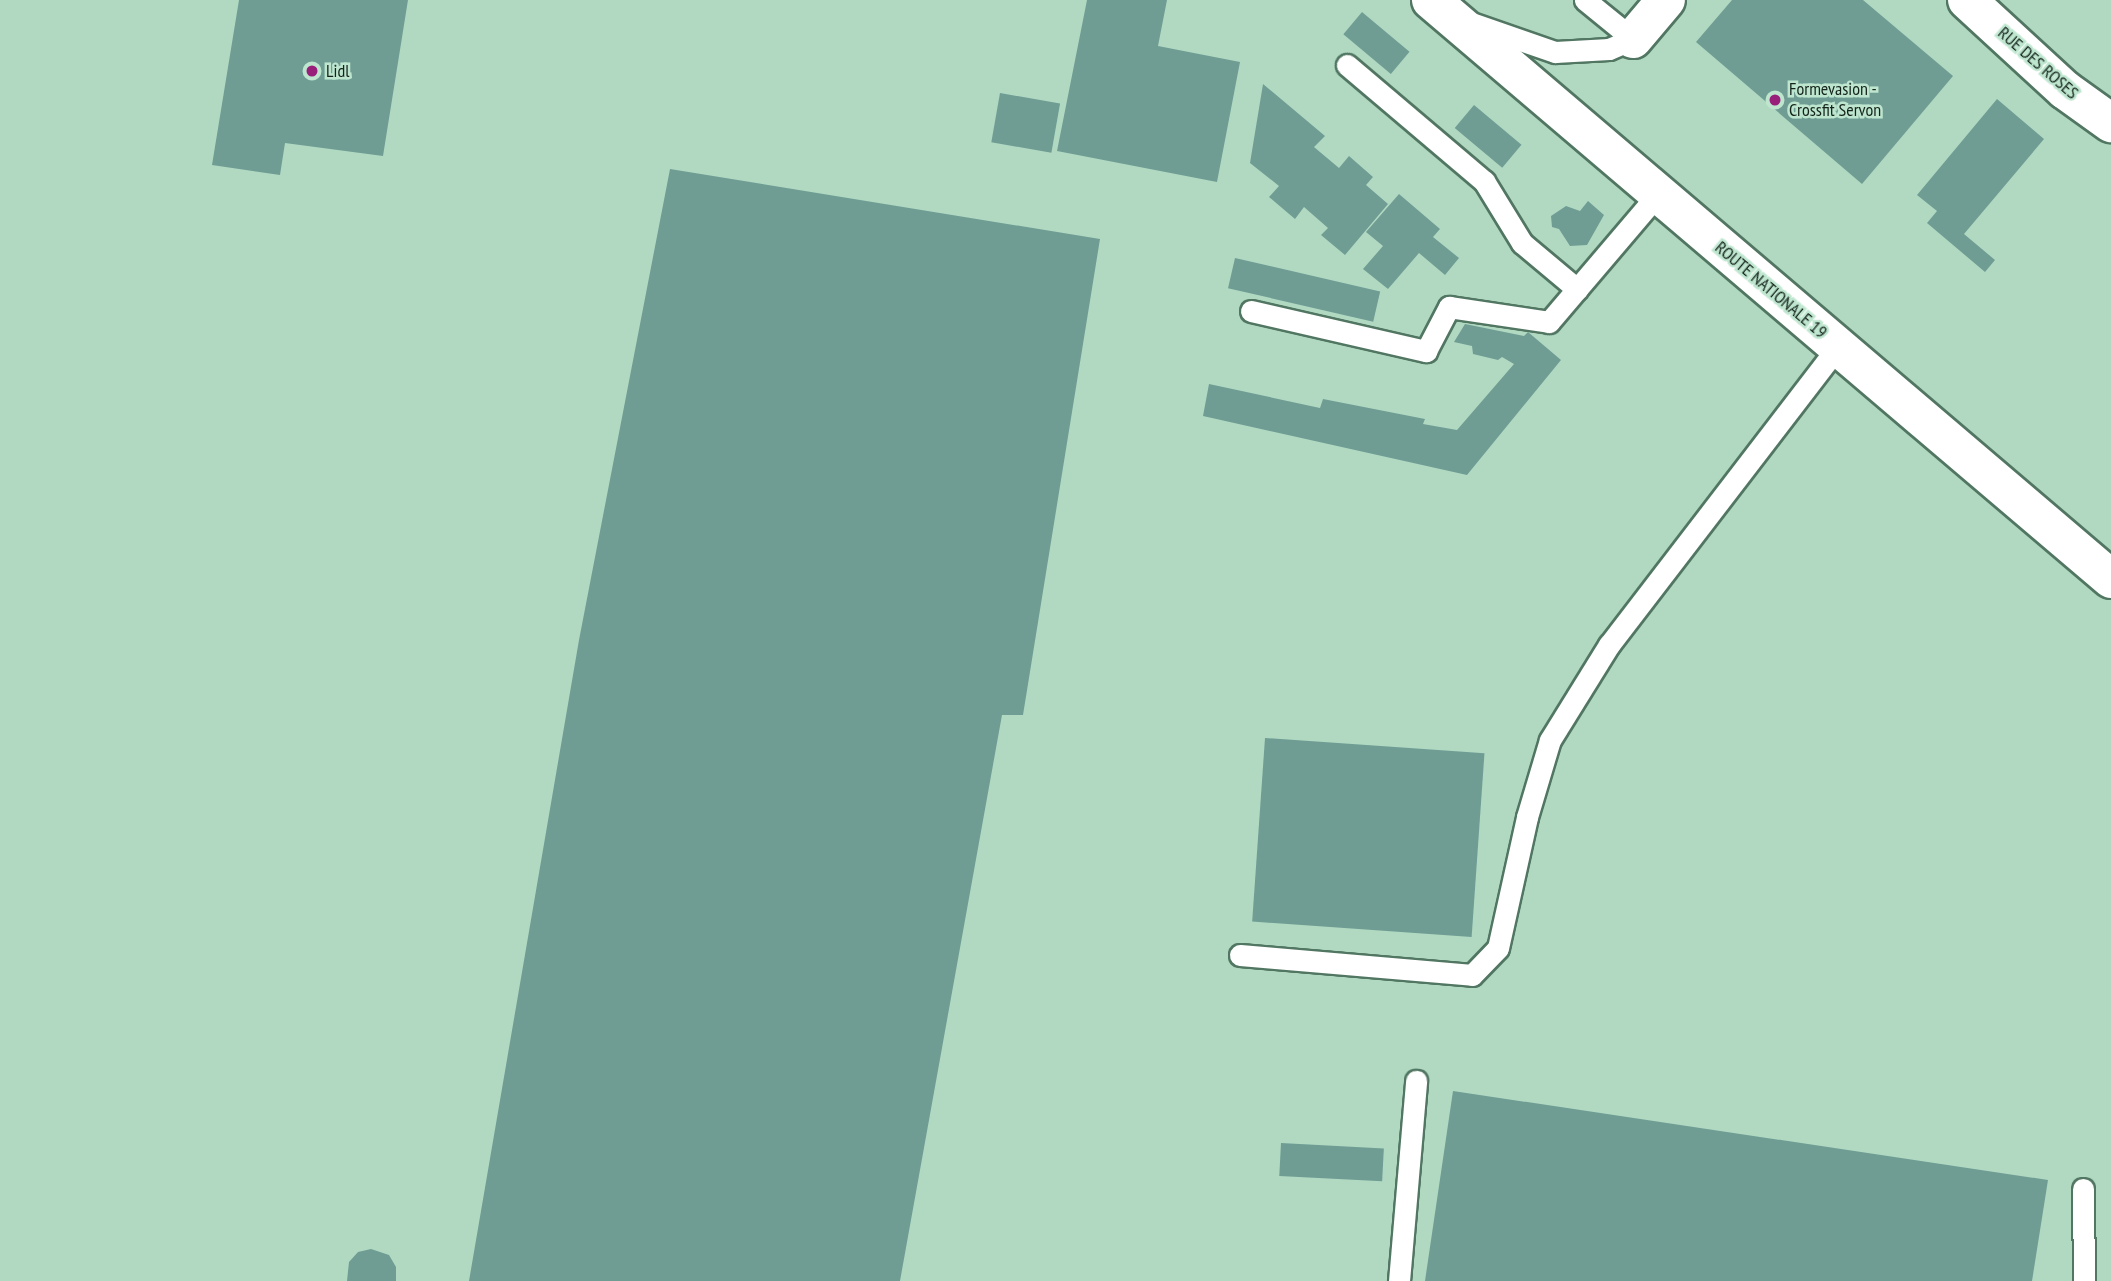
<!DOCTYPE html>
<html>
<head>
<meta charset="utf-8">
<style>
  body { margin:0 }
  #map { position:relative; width:2111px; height:1281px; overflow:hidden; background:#b1d9c2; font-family:"PT Sans Narrow",sans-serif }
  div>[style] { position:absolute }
  .building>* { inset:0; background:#6f9d94; transform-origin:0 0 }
  .roads { filter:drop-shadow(2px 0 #517662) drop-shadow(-2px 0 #517662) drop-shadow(0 2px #517662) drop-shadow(0 -2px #517662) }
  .lane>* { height:21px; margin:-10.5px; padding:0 10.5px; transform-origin:10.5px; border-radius:10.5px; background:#fff }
  .street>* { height:38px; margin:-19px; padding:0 19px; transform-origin:19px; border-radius:19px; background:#fff }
  .primary>* { height:38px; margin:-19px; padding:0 19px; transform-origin:19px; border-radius:19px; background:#fff }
  .dots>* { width:19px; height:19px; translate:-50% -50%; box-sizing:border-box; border:4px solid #bee6cf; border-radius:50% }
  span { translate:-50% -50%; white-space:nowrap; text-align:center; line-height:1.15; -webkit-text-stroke:5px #bee6cf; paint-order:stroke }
  .street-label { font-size:18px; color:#14241b }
  .poi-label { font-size:18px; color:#14241b }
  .left { translate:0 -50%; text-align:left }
</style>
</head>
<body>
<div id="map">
  <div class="building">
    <div style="clip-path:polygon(239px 0,408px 0,383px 156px,285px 143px,280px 175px,212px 165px)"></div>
    <div style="clip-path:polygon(1087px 0,1167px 0,1158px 46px,1240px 62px,1217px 182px,1057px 151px)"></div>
    <div style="clip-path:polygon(1732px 0,1863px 0,1953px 76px,1862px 184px,1696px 42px)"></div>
    <div style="left:1362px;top:12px;width:62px;height:29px;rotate:40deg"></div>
    <div style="clip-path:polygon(1263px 84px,1325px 136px,1314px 147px,1339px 168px,1349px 156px,1373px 177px,1366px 185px,1388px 204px,1345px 255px,1321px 235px,1328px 228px,1304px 207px,1295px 219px,1269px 197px,1279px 186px,1250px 163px)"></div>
    <div style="left:1000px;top:93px;width:61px;height:50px;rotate:10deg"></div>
    <div style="clip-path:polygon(1997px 99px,2044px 139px,1964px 234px,1995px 260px,1985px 272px,1927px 223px,1937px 211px,1917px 195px)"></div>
    <div style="left:1474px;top:105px;width:62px;height:30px;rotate:40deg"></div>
    <div style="clip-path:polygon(670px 169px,1100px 239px,1023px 715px,1002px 715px,900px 1281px,469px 1281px,579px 640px)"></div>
    <div style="clip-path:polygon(1399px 194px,1440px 229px,1433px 237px,1459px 258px,1445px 275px,1419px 253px,1388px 289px,1363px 269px,1383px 246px,1366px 232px)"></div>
    <div style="clip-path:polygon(1588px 201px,1604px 215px,1587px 245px,1570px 246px,1559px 229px,1552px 227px,1551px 216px,1566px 206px,1580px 211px)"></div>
    <div style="left:1235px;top:258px;width:149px;height:31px;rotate:13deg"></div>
    <div style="clip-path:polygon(1465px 324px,1524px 336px,1528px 332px,1561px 360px,1467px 475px,1203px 416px,1209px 384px,1320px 408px,1323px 399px,1425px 419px,1423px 424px,1457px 430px,1514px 364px,1502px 357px,1498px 360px,1473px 354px,1472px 346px,1454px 342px)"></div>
    <div style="left:1265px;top:738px;width:220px;height:184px;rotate:4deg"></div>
    <div style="clip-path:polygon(1453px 1091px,2048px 1180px,2032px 1281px,1425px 1281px)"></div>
    <div style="left:1281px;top:1143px;width:103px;height:33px;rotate:3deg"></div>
    <div style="clip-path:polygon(371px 1249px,389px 1255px,396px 1267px,396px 1281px,347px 1281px,349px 1262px,358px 1252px)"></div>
  </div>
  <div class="roads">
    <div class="lane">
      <div style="left:1474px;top:24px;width:86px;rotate:19.1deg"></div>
      <div style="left:1555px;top:52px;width:54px;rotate:-3.2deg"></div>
      <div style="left:1609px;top:49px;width:26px;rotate:-23deg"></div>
      <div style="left:1633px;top:39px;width:62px;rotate:-140.9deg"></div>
      <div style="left:1347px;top:65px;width:180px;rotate:40.3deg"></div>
      <div style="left:1484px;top:181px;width:73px;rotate:58.5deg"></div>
      <div style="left:1522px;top:243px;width:72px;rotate:39.9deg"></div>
      <div style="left:1251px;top:311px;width:180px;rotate:12.9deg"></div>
      <div style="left:1426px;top:351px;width:50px;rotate:-62.4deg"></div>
      <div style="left:1449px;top:307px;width:101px;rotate:8.5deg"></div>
      <div style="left:1549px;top:322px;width:168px;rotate:-49.6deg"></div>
      <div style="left:1240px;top:955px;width:233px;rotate:4.9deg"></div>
      <div style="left:1472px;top:975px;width:37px;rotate:-46deg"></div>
      <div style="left:1498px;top:948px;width:134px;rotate:-77.5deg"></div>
      <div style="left:1527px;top:817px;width:80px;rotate:-73.4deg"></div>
      <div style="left:1550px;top:740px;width:112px;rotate:-58.2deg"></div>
      <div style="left:1609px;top:645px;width:376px;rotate:-52.5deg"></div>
      <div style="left:2083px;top:1189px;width:92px;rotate:89.4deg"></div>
      <div style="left:1399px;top:1281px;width:201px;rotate:-85.1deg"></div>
    </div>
    <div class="street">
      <div style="left:1967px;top:0;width:133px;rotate:42.6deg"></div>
      <div style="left:2065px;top:90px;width:57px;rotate:35.7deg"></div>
      <div style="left:1633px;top:39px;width:51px;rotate:-49.8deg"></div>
    </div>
    <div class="primary">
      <div style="left:1431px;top:0;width:893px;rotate:40.41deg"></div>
    </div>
  </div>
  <div class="dots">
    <div style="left:312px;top:71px;background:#981f7a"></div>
    <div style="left:1775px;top:100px;background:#981f7a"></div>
  </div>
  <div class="street-label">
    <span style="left:2038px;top:63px;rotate:41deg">RUE DES ROSES</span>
    <span style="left:1771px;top:290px;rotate:40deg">ROUTE NATIONALE 19</span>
  </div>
  <div class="poi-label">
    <span class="left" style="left:326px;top:71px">Lidl</span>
    <span class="left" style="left:1789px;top:100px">Formevasion -<br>Crossfit Servon</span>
  </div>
</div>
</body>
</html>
